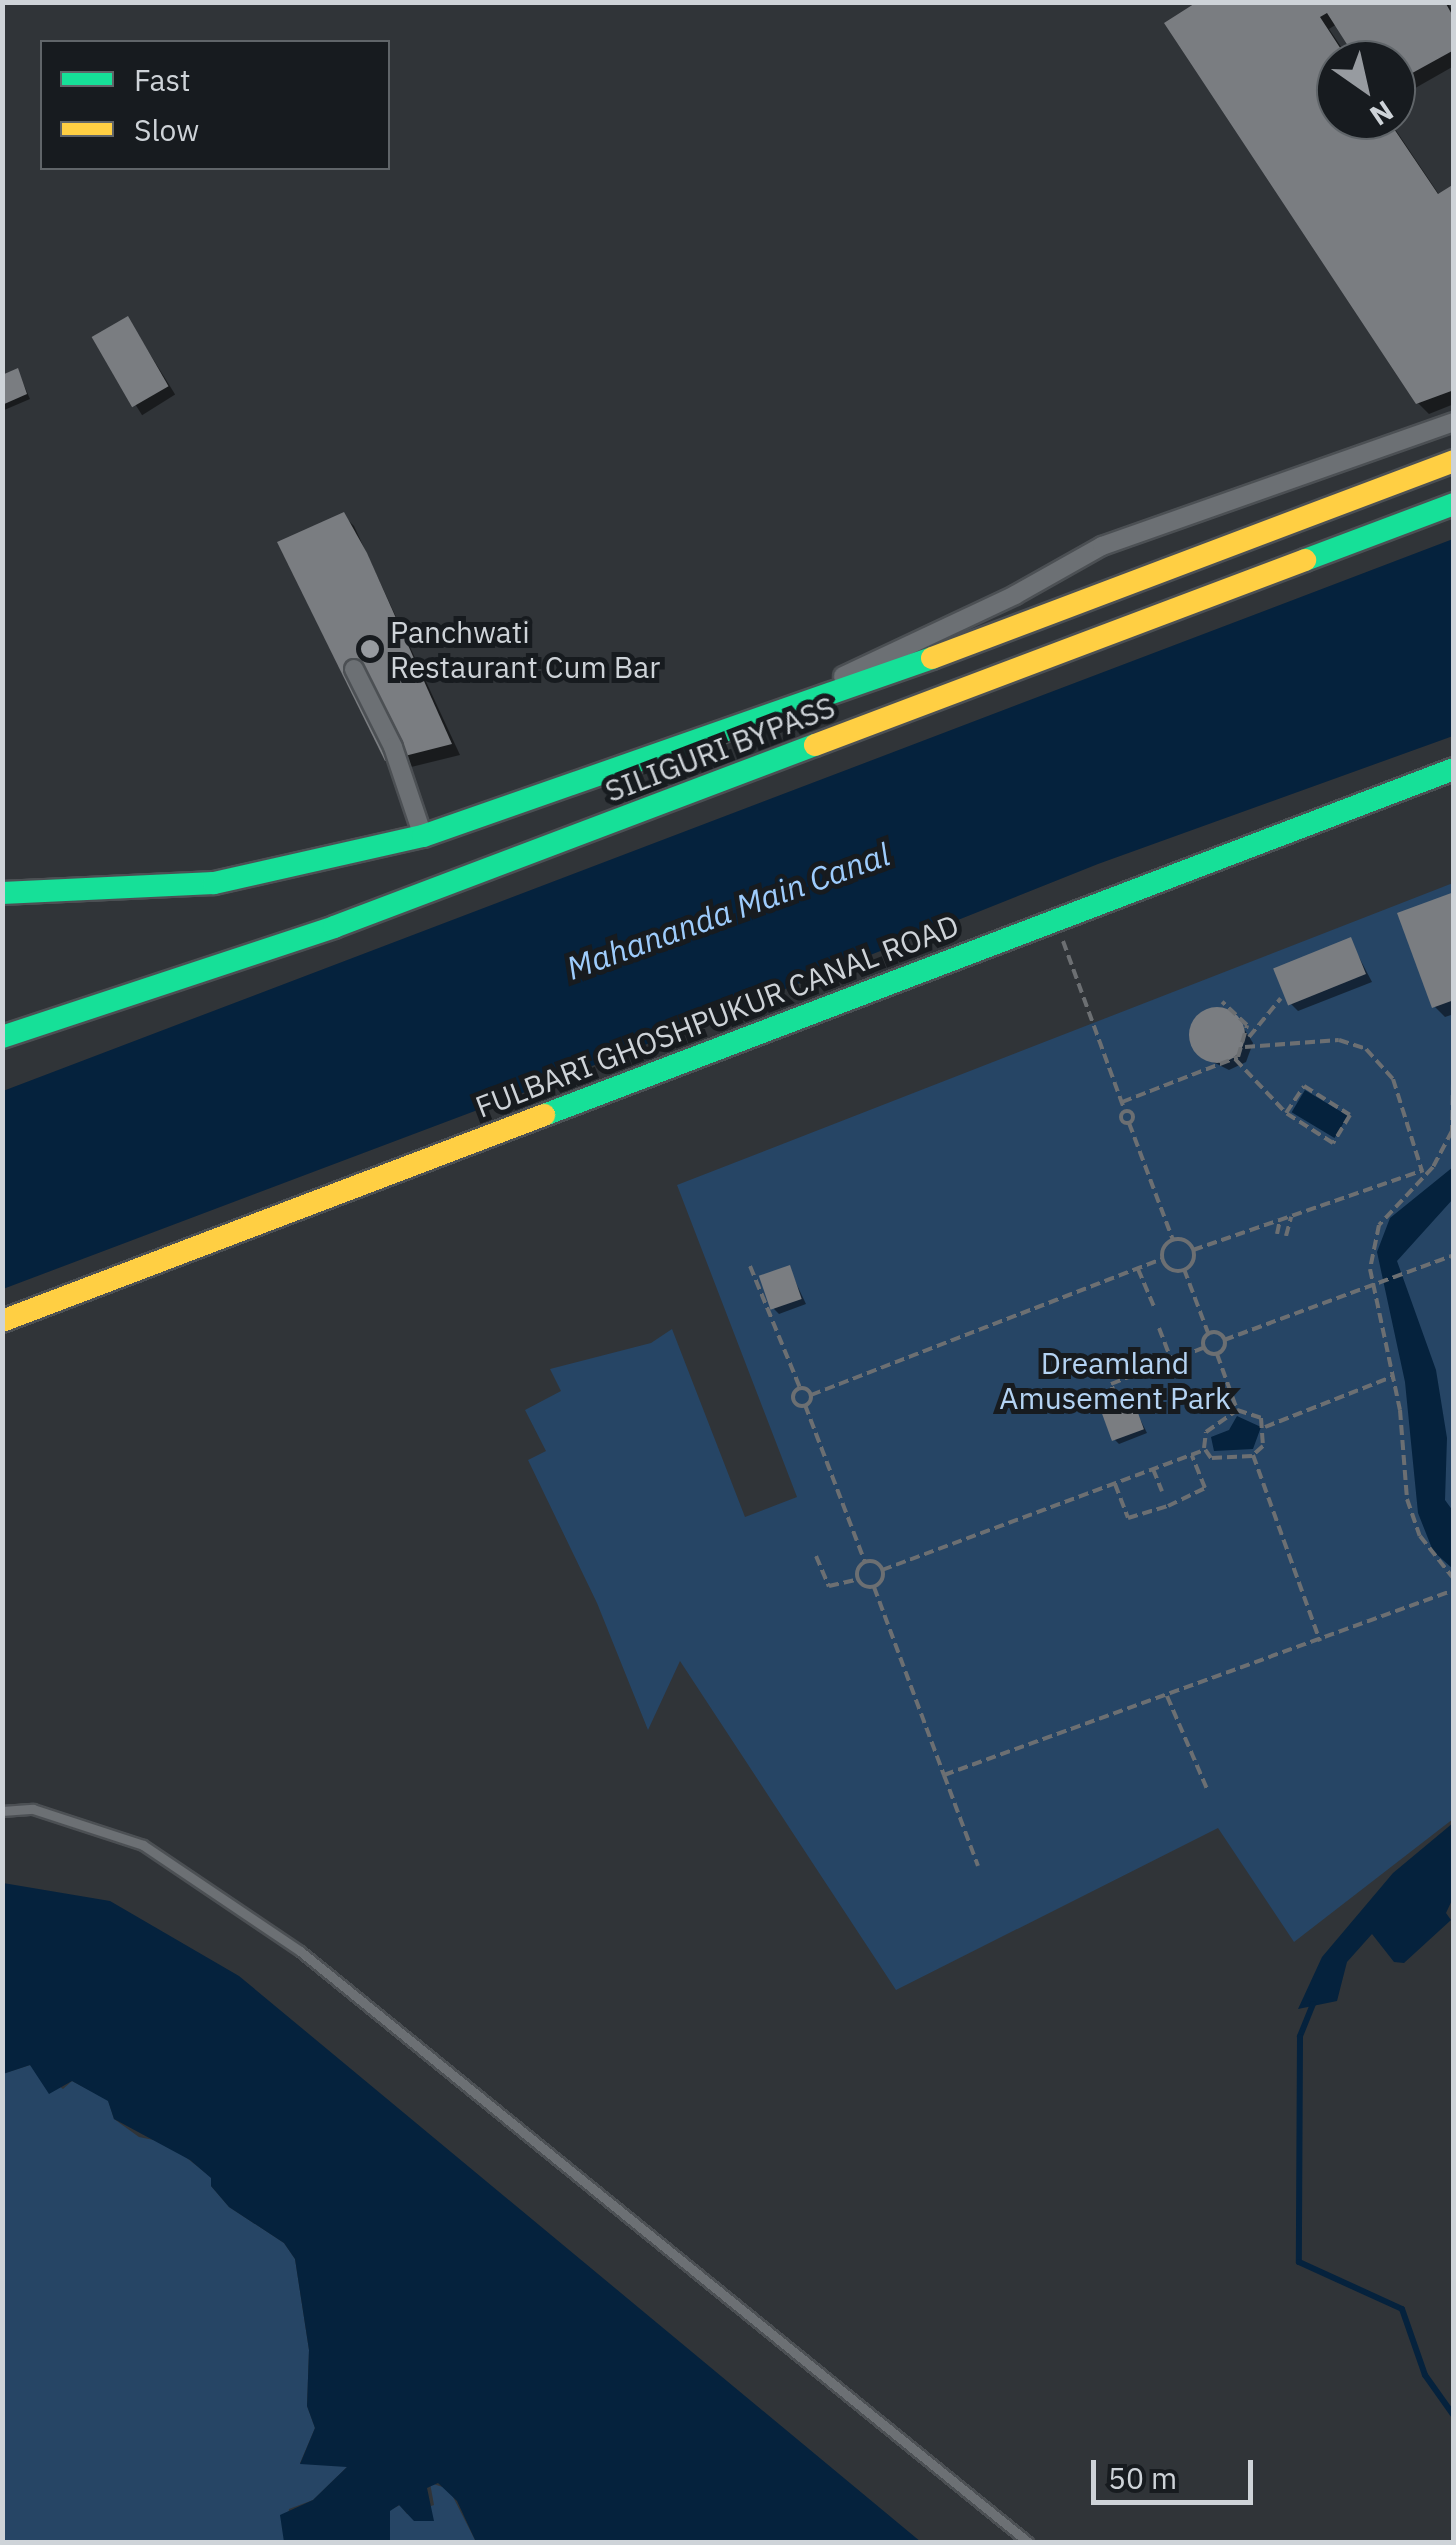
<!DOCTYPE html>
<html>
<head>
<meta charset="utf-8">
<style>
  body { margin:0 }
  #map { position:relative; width:1456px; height:2545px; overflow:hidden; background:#303438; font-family:"IBM Plex Sans",sans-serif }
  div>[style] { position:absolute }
  .green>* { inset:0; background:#264565 }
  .water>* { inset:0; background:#05223d; transform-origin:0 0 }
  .shadow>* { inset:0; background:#0007; transform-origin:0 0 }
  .stream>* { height:6px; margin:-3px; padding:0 3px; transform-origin:3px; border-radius:3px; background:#05223d }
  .building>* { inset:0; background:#7a7d81; transform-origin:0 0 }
  .round { border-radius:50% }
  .path>* { height:4px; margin-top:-2px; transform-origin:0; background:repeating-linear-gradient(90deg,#6c6f72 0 10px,transparent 0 15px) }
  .path>.ring { margin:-2px; padding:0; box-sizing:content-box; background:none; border:4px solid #6c6f72; border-radius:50% }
  .roads { filter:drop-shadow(2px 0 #4c5054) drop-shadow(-2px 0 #4c5054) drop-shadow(0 2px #4c5054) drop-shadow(0 -2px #4c5054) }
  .lane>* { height:9px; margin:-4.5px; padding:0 4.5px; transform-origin:4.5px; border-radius:4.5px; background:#6c7074 }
  .street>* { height:18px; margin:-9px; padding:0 9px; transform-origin:9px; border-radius:9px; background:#6c7074 }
  .fast>* { height:22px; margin:-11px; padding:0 11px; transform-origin:11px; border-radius:11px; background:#16e098 }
  .slow>* { height:22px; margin:-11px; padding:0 11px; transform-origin:11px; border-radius:11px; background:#ffcf43 }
  .dots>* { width:28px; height:28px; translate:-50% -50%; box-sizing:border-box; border:5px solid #171b1f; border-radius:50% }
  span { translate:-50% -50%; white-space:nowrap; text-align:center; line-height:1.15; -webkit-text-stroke:10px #171b1f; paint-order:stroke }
  .poi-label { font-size:30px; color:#ced3d8 }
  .left { translate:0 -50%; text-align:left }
  .street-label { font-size:30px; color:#ced3d8 }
  .park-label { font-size:30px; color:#b4d3f3 }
  .water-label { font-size:32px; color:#9eccfc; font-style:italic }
  .frame { position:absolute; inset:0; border:5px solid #ced3d8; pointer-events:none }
  .legend { position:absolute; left:40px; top:40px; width:350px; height:130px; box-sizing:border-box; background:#171b1f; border:2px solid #606569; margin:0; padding:12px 18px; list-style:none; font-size:30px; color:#ced3d8 }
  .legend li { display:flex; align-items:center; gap:20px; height:50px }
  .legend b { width:50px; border:2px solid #606569 }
  .north { position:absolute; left:1316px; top:40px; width:100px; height:100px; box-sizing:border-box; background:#171b1f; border:2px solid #606569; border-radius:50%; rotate:146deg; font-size:28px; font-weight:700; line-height:40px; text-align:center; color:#ced3d8 }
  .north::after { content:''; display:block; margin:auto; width:35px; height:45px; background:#979ba0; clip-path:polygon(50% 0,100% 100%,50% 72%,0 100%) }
  .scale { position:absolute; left:1091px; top:2460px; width:162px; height:45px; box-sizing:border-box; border:5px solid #ced3d8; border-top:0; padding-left:12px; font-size:30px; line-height:35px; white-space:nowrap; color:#ced3d8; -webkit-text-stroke:8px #171b1f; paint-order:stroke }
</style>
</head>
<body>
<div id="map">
  <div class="green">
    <div style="clip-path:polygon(1453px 883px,1453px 1819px,1294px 1942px,1218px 1828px,896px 1990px,680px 1661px,648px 1730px,597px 1603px,528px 1460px,546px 1451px,525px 1410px,561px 1391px,550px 1369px,651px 1343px,672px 1329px,745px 1517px,797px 1497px,677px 1185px)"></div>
    <div style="clip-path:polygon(30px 2065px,63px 2089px,72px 2081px,108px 2100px,114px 2119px,139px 2137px,168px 2143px,212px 2178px,211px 2186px,229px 2207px,284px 2243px,295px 2259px,309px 2350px,307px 2406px,315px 2428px,300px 2463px,348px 2466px,313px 2500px,289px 2509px,284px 2542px,3px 2542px,2px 2074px)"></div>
    <div style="clip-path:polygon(430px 2483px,449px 2489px,476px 2542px,390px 2542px,390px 2510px,400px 2505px,407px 2514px,434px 2505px)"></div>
  </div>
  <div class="water">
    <div style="clip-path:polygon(1453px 539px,1453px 736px,1098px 864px,552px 1082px,3px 1289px,3px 1091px)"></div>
    <div style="left:1305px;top:1090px;width:50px;height:26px;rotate:31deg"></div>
    <div style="clip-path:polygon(1453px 1167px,1453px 1199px,1397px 1261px,1436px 1370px,1447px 1438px,1445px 1500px,1453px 1511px,1453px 1569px,1433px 1551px,1418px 1513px,1405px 1382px,1377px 1252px,1390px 1218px)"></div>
    <div style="clip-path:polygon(1237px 1416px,1261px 1427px,1253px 1449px,1214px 1451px,1211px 1437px,1229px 1430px)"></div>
    <div style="clip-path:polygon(1453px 1823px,1453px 1898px,1446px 1913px,1451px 1920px,1404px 1963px,1394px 1962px,1372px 1934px,1347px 1962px,1337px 2001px,1298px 2009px,1322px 1957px,1393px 1873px)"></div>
    <div style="clip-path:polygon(3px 1883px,110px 1901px,239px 1976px,921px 2542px,476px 2542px,457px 2501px,438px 2483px,427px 2488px,434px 2521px,414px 2521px,399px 2505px,390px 2511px,390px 2542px,284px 2542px,280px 2515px,313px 2500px,347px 2467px,300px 2464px,315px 2428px,307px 2406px,309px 2350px,295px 2259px,284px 2243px,229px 2207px,211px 2186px,211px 2178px,190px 2160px,114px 2119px,108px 2101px,72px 2081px,49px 2094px,30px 2065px,3px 2074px)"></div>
  </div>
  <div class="shadow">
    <div style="clip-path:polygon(1201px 2px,1447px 2px,1454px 14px,1454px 66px,1396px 99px,1396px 60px,1360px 60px,1337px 24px,1329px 29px,1350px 60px,1336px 60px,1336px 120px,1389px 120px,1440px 196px,1454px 187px,1454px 404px,1429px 414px,1418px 403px)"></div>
    <div style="left:128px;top:319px;width:89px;height:39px;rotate:58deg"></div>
    <div style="clip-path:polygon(18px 371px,30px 399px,2px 411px,2px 378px)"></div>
    <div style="clip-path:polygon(343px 515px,354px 526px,460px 755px,399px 770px)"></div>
    <div style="clip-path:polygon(1454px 895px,1454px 1014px,1445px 1017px,1434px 1006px)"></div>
    <div style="clip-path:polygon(1350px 940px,1372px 982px,1298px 1011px,1290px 1003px)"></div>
    <div style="clip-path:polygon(1217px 1008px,1236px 1016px,1253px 1043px,1246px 1062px,1229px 1070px,1201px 1056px,1191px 1035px,1198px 1016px)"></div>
    <div style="clip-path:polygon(789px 1268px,806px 1304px,779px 1314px,774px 1309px)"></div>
    <div style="clip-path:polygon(1133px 1405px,1147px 1433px,1119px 1444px,1114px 1439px)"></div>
  </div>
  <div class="stream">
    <div style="left:1313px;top:2004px;width:35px;rotate:112deg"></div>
    <div style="left:1300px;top:2037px;width:225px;rotate:90.3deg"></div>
    <div style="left:1299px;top:2262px;width:113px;rotate:24.5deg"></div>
    <div style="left:1402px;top:2309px;width:70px;rotate:70.8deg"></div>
    <div style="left:1425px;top:2375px;width:50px;rotate:54.7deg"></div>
  </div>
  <div class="building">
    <div style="clip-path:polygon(1197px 2px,1445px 2px,1454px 18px,1454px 50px,1396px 82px,1396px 60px,1357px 60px,1327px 13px,1320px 17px,1348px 60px,1336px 60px,1336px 120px,1388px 120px,1438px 194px,1454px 184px,1454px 390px,1416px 404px,1164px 23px)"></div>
    <div style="left:128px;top:316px;width:81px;height:42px;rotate:60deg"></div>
    <div style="clip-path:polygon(18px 368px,27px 394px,2px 405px,2px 375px)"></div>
    <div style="clip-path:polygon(344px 512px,367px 553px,452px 744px,385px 761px,277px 542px)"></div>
    <div style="clip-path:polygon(1454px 892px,1454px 1000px,1432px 1008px,1397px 913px)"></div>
    <div style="left:1351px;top:937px;width:40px;height:84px;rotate:68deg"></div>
    <div class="round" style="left:1189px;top:1007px;width:56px;height:56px"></div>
    <div style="left:790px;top:1265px;width:36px;height:33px;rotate:71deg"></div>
    <div style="left:1134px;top:1402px;width:29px;height:34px;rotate:70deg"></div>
  </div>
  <div class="path">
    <div style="left:1063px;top:941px;width:181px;rotate:70deg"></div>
    <div style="left:1454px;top:1035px;width:96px;rotate:91.2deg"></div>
    <div style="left:1452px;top:1131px;width:41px;rotate:117.8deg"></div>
    <div style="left:1433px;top:1167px;width:79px;rotate:133deg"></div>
    <div style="left:1379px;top:1225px;width:45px;rotate:101.6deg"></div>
    <div style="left:1370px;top:1269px;width:144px;rotate:78deg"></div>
    <div style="left:1400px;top:1410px;width:89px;rotate:85.5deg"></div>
    <div style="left:1407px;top:1499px;width:39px;rotate:71deg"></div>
    <div style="left:1420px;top:1536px;width:55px;rotate:51.7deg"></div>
    <div style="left:1249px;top:1037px;width:50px;rotate:-50.6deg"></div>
    <div style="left:1245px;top:1047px;width:94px;rotate:-4.3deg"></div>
    <div style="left:1339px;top:1040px;width:28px;rotate:18deg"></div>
    <div style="left:1366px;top:1049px;width:40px;rotate:48deg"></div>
    <div style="left:1393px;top:1079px;width:96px;rotate:72.5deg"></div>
    <div style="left:1235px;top:1059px;width:74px;rotate:46.6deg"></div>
    <div style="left:1304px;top:1086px;width:54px;rotate:32.2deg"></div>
    <div style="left:1350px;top:1115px;width:33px;rotate:121deg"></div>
    <div style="left:1333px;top:1143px;width:56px;rotate:-147.4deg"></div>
    <div style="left:1286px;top:1113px;width:32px;rotate:-56deg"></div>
    <div style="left:1122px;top:1102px;width:124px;rotate:-21.2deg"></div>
    <div style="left:1238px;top:1057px;width:33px;rotate:-74deg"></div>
    <div style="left:1247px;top:1025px;width:34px;rotate:-137deg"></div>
    <div class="ring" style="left:1121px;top:1111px;width:8px;height:8px"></div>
    <div style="left:1129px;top:1123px;width:125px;rotate:69.4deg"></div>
    <div style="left:1277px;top:1234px;width:14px;rotate:-78deg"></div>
    <div style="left:1286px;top:1236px;width:20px;rotate:-75deg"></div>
    <div class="ring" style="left:1162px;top:1239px;width:28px;height:28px"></div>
    <div style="left:1193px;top:1250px;width:244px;rotate:-19.1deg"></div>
    <div style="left:750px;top:1266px;width:132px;rotate:67.7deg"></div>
    <div style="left:1138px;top:1269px;width:43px;rotate:67deg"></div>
    <div style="left:1184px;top:1269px;width:68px;rotate:69.4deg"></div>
    <div style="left:1159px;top:1328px;width:34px;rotate:69deg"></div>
    <div class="ring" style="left:1203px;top:1332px;width:18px;height:18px"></div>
    <div style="left:1224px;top:1340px;width:245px;rotate:-20.3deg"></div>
    <div style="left:1217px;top:1354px;width:59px;rotate:70.3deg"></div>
    <div class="ring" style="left:793px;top:1388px;width:14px;height:14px"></div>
    <div style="left:811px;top:1395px;width:376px;rotate:-21.2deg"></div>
    <div style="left:1116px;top:1396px;width:13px;rotate:-113deg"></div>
    <div style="left:1111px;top:1384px;width:99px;rotate:-21.4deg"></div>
    <div style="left:805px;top:1405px;width:168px;rotate:69.1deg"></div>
    <div style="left:1237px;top:1410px;width:25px;rotate:18deg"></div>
    <div style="left:1261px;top:1418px;width:28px;rotate:86deg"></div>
    <div style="left:1263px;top:1446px;width:15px;rotate:138deg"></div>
    <div style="left:1252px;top:1456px;width:41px;rotate:177.2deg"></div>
    <div style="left:1211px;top:1458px;width:12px;rotate:-125deg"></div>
    <div style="left:1204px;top:1448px;width:16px;rotate:-83deg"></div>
    <div style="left:1206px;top:1432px;width:38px;rotate:-35deg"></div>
    <div style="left:1265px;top:1427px;width:139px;rotate:-21.6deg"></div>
    <div style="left:1253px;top:1455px;width:198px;rotate:70.2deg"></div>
    <div style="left:1153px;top:1469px;width:24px;rotate:68deg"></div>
    <div style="left:1115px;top:1484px;width:36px;rotate:69deg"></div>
    <div style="left:1128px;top:1518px;width:42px;rotate:-16.7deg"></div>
    <div style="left:1168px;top:1506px;width:41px;rotate:-25.9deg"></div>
    <div style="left:1205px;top:1488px;width:35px;rotate:-112deg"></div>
    <div style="left:816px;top:1556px;width:33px;rotate:67deg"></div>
    <div style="left:829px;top:1586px;width:28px;rotate:-13deg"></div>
    <div class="ring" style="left:857px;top:1561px;width:22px;height:22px"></div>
    <div style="left:882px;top:1570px;width:345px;rotate:-20.4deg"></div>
    <div style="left:874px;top:1587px;width:201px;rotate:69.6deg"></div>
    <div style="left:944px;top:1775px;width:543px;rotate:-19.94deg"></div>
    <div style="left:1167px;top:1696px;width:101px;rotate:66.7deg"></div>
    <div style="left:944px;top:1775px;width:97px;rotate:69.5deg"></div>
  </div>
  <div class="roads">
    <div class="lane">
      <div style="left:2px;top:1811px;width:31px;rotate:-4deg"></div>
      <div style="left:33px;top:1809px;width:116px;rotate:18.1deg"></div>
      <div style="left:143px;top:1845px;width:189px;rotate:34deg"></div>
      <div style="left:300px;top:1951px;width:938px;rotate:39.07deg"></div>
    </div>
    <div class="street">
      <div style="left:354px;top:669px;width:87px;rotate:63.4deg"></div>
      <div style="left:393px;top:747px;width:94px;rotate:71.4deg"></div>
      <div style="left:843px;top:676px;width:190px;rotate:-25.2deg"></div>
      <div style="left:1015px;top:595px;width:100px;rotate:-29.4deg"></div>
      <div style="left:1102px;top:546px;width:373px;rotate:-19.4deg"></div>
    </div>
    <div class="fast">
      <div style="left:1305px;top:560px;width:159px;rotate:-20.6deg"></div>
      <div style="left:2px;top:893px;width:212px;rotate:-2.7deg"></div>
      <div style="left:214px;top:883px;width:214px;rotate:-12.7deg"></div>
      <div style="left:423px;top:836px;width:539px;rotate:-19.28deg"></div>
      <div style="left:2px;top:1037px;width:350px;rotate:-18.3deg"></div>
      <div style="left:334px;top:927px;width:514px;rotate:-20.73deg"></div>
      <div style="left:544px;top:1115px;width:974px;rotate:-20.82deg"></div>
    </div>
    <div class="slow">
      <div style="left:932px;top:658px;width:558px;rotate:-20.68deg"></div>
      <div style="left:815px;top:745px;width:524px;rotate:-20.68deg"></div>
      <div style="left:2px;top:1321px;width:580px;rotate:-20.81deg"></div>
    </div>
  </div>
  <div class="dots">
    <div style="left:370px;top:649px;background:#979ba0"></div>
  </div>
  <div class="poi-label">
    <span class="left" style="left:390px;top:649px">Panchwati<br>Restaurant Cum Bar</span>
  </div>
  <div class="street-label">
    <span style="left:720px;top:749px;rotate:-21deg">SILIGURI BYPASS</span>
    <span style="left:717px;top:1016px;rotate:-21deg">FULBARI GHOSHPUKUR CANAL ROAD</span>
  </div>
  <div class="park-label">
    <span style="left:1115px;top:1380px">Dreamland<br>Amusement Park</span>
  </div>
  <div class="water-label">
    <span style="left:728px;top:911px;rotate:-20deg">Mahananda Main Canal</span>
  </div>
  <div class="frame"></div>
  <ul class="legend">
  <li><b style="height:12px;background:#16e098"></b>Fast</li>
  <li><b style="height:12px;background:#ffcf43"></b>Slow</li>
  </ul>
  <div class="north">N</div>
  <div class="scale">50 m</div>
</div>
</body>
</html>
